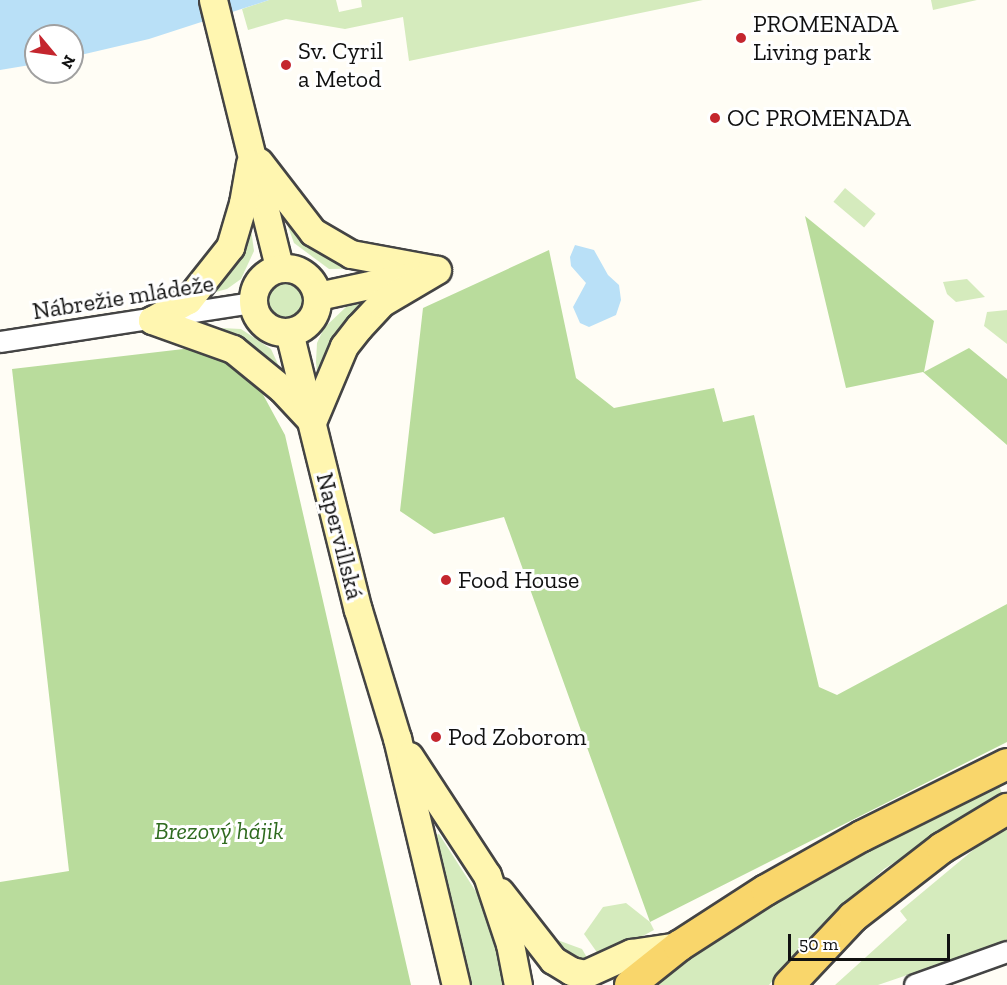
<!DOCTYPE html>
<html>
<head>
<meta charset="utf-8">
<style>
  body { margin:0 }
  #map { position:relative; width:1007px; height:985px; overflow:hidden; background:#fffdf5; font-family:"Zilla Slab",serif }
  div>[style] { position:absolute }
  .green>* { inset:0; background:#d5ebbd; transform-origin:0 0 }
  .round { border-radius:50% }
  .forest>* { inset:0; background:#b9dc9c }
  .water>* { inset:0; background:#b9e0f7 }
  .roads { filter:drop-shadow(2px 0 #444) drop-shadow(-2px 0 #444) drop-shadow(0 2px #444) drop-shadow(0 -2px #444) }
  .street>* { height:20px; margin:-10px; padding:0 10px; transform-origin:10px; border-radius:10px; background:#fff }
  .secondary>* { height:27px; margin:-13.5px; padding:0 13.5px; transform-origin:13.5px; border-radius:13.5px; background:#fff6b0 }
  .secondary>.ring { margin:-13.5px; padding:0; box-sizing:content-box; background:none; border:27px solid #fff6b0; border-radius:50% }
  .primary>* { height:30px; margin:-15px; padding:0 15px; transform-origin:15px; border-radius:15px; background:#f9d66b }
  .dots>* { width:16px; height:16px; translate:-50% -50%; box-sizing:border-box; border:3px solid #fff; border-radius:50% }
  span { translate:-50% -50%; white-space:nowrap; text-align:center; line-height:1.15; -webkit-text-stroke:6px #fff; paint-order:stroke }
  .poi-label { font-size:24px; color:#111 }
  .left { translate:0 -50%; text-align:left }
  .street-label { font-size:24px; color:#111 }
  .park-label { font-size:24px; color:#2f6b1f; font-style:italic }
  .north { position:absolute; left:24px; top:24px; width:60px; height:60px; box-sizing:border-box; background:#fff; border:2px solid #a0a0a0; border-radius:50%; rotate:119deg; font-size:16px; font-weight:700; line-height:24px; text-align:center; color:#111 }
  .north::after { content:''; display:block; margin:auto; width:21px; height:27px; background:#c4262e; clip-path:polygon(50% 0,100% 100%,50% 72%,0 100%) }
  .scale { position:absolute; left:788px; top:934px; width:162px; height:27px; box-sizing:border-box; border:3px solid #111; border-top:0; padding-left:8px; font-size:18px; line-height:21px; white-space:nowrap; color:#111; -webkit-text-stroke:4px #fff; paint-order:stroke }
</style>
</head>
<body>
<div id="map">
  <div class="green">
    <div style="clip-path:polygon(269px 0,336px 0,339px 12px,362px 7px,361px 0,703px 0,409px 61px,403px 17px,345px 29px,286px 19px,248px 30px,242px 9px)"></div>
    <div style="clip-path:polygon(931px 0,977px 0,933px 10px)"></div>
    <div style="left:845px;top:188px;width:40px;height:18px;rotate:40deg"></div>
    <div style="clip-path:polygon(284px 216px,382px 268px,329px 269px,294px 243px)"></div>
    <div style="clip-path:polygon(250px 222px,254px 251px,241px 279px,227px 289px,200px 296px)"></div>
    <div style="clip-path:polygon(967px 279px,985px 297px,956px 302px,947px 294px,943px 282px)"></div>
    <div class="round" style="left:268px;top:282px;width:36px;height:36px"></div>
    <div style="clip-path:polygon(374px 299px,319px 395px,316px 362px,317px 343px,324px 328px,346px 307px)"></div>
    <div style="clip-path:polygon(1007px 310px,1007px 344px,984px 326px,987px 312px)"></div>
    <div style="clip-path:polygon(202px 327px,241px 329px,271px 349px,286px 382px)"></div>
    <div style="clip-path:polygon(999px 785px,1002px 794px,884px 869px,821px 925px,769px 985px,649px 985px,801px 882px)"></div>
    <div style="clip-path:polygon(1007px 827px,1007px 941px,878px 985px,835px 985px,907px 920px,900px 911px,990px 836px)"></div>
    <div style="clip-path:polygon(439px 834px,498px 926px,507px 985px,467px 985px,432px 837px)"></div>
    <div style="clip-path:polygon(626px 903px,650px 922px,654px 930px,601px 958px,584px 934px,603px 907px)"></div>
    <div style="clip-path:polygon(541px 934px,582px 949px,589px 961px,572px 962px)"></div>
  </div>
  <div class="forest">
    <div style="clip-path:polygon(805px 216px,934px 321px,924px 372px,969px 348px,1007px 379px,1007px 445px,923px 372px,846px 388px)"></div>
    <div style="clip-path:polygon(549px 250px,576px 378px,614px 408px,714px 388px,723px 422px,754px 415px,819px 687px,837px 695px,1007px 604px,1007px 742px,650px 922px,504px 517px,434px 534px,400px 511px,423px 308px)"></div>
    <div style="clip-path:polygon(235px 343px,285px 435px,411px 985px,0 985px,0 882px,69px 871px,12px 369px)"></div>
  </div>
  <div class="water">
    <div style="clip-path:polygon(0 0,269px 0,149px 39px,72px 57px,72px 36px,36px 36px,36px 64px,0 70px)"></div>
    <div style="clip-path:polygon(575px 245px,594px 250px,608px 275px,619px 285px,621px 300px,616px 315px,589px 327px,580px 323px,573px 307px,586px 283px,571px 266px,570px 257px)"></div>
  </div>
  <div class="roads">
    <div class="street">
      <div style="left:0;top:342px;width:256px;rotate:-8.8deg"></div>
      <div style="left:915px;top:985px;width:98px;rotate:-19.7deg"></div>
    </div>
    <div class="secondary">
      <div style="left:213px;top:0;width:275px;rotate:76.1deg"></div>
      <div style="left:259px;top:162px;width:88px;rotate:52.4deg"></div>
      <div style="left:313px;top:232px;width:44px;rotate:30.1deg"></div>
      <div style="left:351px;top:254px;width:87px;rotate:10.5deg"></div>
      <div class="ring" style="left:253px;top:268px;width:37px;height:37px"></div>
      <div style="left:318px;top:296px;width:99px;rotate:-12.2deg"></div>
      <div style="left:152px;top:320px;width:41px;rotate:-29.1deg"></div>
      <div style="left:188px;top:300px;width:68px;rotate:-51.6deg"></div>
      <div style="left:230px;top:247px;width:46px;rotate:-73.5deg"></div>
      <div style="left:243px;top:203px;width:40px;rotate:-80deg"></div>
      <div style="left:152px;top:320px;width:86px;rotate:19.7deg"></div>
      <div style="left:233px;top:349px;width:63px;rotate:39.2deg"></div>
      <div style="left:282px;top:389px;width:41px;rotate:47deg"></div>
      <div style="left:289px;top:332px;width:286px;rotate:76.1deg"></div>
      <div style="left:358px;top:610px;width:134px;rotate:73.1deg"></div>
      <div style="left:397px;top:738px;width:254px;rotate:76.6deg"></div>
      <div style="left:312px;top:422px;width:82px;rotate:-67.2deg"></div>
      <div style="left:344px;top:346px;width:24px;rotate:-52deg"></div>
      <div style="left:359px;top:327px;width:33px;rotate:-47deg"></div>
      <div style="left:381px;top:303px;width:65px;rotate:-30.5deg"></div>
      <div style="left:409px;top:756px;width:142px;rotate:56.8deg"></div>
      <div style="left:487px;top:875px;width:73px;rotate:71.6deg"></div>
      <div style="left:510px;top:944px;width:42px;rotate:79deg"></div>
      <div style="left:500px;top:892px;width:86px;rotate:52.1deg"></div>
      <div style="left:553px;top:960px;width:21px;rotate:31deg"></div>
      <div style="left:571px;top:971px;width:14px;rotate:12deg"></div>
      <div style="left:585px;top:974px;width:51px;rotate:-24.5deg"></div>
      <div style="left:631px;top:953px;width:49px;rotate:-8.3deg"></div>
    </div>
    <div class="primary">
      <div style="left:630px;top:985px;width:63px;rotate:-38.5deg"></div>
      <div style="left:679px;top:946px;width:103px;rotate:-32.8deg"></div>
      <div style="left:766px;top:890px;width:110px;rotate:-29.4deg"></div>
      <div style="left:862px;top:836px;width:162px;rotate:-26.4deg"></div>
      <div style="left:789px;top:985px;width:93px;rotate:-46.7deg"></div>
      <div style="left:853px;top:917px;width:113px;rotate:-37.8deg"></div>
      <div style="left:942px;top:848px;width:76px;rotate:-31deg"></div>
    </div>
  </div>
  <div class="dots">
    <div style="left:741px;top:38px;background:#c4262e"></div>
    <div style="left:286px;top:65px;background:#c4262e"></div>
    <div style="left:715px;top:118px;background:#c4262e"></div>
    <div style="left:446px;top:580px;background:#c4262e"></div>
    <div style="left:436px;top:737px;background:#c4262e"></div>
  </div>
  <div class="poi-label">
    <span class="left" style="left:753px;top:38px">PROMENADA<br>Living park</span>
    <span class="left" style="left:298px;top:65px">Sv. Cyril<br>a Metod</span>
    <span class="left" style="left:727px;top:118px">OC PROMENADA</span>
    <span class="left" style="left:458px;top:580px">Food House</span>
    <span class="left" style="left:448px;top:737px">Pod Zoborom</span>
  </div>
  <div class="street-label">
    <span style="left:123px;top:297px;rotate:-9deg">Nábrežie mládeže</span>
    <span style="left:340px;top:536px;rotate:76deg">Napervillská</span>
  </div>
  <div class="park-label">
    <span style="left:219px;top:831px">Brezový hájik</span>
  </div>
  <div class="north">N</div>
  <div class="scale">50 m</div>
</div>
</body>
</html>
